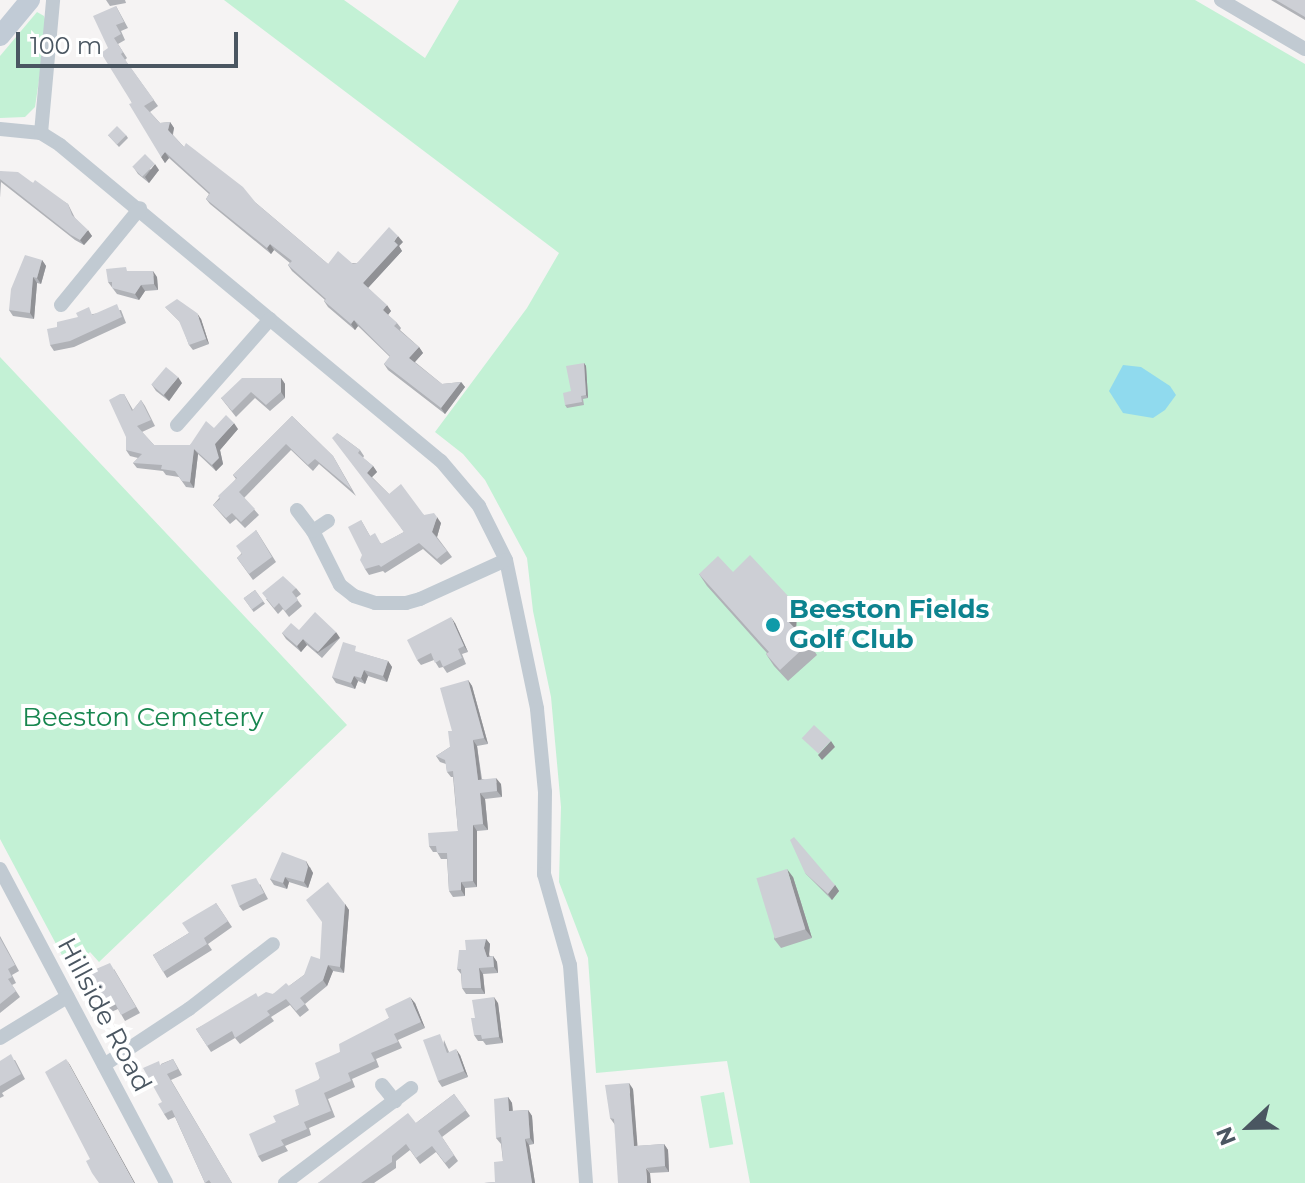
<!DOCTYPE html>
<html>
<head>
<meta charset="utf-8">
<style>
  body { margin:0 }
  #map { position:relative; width:1305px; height:1183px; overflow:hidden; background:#f5f3f3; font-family:Montserrat,sans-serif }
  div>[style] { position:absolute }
  .green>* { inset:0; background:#c3f1d5; transform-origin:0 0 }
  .water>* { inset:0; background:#90daee }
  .minor>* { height:14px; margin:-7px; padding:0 7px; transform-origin:7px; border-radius:7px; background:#c1cad2 }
  .secondary>* { height:20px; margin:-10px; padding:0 10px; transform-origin:10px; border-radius:10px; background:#c1cbd6 }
  .wall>* { inset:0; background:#b0b2b7; transform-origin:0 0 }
  .shaded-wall>* { inset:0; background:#909195; transform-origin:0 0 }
  .building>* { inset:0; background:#cdcfd5; transform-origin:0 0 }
  .dots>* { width:22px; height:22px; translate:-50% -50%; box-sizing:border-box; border:4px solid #fff; border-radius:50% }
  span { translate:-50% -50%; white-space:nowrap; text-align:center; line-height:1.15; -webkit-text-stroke:8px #fff; paint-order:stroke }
  .culture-label { font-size:26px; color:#0d838f; font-weight:700 }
  .left { translate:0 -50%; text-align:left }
  .park-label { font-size:26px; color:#17864f }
  .street-label { font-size:26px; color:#4a5661 }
  .north { position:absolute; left:1209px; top:1087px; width:80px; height:80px; -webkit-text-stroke:6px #fff; paint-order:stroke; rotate:248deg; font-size:22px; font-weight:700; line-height:32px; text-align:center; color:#4a5661 }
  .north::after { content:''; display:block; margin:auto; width:28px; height:36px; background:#4a5661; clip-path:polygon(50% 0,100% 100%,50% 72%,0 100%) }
  .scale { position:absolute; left:16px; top:32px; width:222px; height:36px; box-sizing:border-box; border:4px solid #4a5661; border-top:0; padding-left:10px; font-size:24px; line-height:28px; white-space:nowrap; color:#4a5661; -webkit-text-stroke:6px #fff; paint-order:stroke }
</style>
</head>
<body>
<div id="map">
  <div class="green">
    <div style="clip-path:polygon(224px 0,344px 0,425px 58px,459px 0,1195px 0,1305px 64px,1305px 1183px,750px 1183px,727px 1061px,596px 1073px,588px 958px,559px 882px,561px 807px,551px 697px,533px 611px,527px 558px,485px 480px,463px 454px,435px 432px,527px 308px,559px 253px)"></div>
    <div style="clip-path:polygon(37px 12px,44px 16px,47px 26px,35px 107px,25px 117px,0 118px,0 56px)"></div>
    <div style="clip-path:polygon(0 357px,347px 725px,99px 962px,90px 952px,71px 972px,0 839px)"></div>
    <div style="left:724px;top:1092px;width:53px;height:24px;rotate:80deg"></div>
  </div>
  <div class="water">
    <div style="clip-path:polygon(1123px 365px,1141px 367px,1170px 386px,1176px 395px,1165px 410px,1153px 418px,1123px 413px,1109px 391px)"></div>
  </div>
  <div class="minor">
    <div style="left:1221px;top:0;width:97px;rotate:30.3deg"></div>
    <div style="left:0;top:129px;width:41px;rotate:5.6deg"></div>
    <div style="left:41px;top:133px;width:22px;rotate:32deg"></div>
    <div style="left:60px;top:145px;width:495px;rotate:39.7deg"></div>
    <div style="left:441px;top:461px;width:59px;rotate:49.8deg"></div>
    <div style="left:479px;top:506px;width:60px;rotate:63.4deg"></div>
    <div style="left:506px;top:560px;width:152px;rotate:78.2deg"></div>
    <div style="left:537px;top:709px;width:83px;rotate:84.5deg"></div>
    <div style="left:545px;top:792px;width:82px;rotate:90.7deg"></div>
    <div style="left:544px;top:874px;width:95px;rotate:74.1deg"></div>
    <div style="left:570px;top:965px;width:219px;rotate:85.8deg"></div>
    <div style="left:41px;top:133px;width:134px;rotate:-84.8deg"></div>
    <div style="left:61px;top:305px;width:125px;rotate:-50.8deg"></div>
    <div style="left:177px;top:425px;width:141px;rotate:-48.7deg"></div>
    <div style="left:297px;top:510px;width:26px;rotate:53deg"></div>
    <div style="left:313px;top:531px;width:60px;rotate:63.4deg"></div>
    <div style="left:340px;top:585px;width:18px;rotate:38deg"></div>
    <div style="left:354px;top:596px;width:22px;rotate:18deg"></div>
    <div style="left:375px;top:603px;width:31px"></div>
    <div style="left:406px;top:603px;width:15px;rotate:-16deg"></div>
    <div style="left:420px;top:599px;width:94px;rotate:-24.4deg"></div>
    <div style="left:313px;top:531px;width:18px;rotate:-34deg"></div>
    <div style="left:0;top:869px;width:355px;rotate:62.1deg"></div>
    <div style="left:0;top:1038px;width:79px;rotate:-31.5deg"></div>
    <div style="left:104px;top:1065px;width:102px;rotate:-33.4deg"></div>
    <div style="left:189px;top:1009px;width:106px;rotate:-37.7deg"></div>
    <div style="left:382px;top:1085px;width:21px;rotate:51deg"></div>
    <div style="left:285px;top:1183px;width:158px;rotate:-37deg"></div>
  </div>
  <div class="secondary">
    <div style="left:0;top:36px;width:47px;rotate:-50.2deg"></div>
  </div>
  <div class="wall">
    <div style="clip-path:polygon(106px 0,125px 0,126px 3px,110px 6px)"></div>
    <div style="clip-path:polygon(1271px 0,1305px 0,1305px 20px)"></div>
    <div style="clip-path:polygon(116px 6px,128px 28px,121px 31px,125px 40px,118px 44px,127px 58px,125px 60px,158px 106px,150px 112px,160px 123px,170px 122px,174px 128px,173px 135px,184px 147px,256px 203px,328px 264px,357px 263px,403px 242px,399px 246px,402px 251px,368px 288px,391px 311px,388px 315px,397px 323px,401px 328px,400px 330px,419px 347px,423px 353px,415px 362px,442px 384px,461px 382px,465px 387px,445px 414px,388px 370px,384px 364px,390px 357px,358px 326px,355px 330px,328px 307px,324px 301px,325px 300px,292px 271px,288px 265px,290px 263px,274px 250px,271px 254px,210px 204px,206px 199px,209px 194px,169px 158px,165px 163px,132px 103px,108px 48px)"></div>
    <div style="clip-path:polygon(108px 135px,126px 135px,128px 138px,119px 147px)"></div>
    <div style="clip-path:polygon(134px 168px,159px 170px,149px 183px,138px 174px)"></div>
    <div style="clip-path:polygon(0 171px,33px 183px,68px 204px,75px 218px,92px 236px,84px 245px,75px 240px,1px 182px,0 198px)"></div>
    <div style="clip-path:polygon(42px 260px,46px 266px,41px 284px,37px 283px,34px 319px,13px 316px,9px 310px)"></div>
    <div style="clip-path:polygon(130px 271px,157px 277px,158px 290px,145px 291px,139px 300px,117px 294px,108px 282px)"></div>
    <div style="clip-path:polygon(165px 307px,201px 319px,209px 344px,193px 350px,189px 345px,181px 323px)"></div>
    <div style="clip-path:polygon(121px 310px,126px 323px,74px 347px,54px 351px,50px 345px,57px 327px,93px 314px)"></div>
    <div style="clip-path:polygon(584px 363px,586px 366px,588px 398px,583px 399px,584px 405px,567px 408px,565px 405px)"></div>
    <div style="clip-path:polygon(281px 378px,285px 384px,285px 398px,270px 411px,255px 398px,236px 417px,221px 398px)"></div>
    <div style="clip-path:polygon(182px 383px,169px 401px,156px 391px,152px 385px)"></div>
    <div style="clip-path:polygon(124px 394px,133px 410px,141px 400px,145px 406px,155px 426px,142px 432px,154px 445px,190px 445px,214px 428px,238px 429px,220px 450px,223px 464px,216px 471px,198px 454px,194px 488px,186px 487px,179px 477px,166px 475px,163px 471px,137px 468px,133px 463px,138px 458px,130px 456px,126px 450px,126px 437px)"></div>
    <div style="clip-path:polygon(292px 416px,333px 456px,356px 496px,319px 464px,313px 471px,291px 450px,244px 498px,259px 515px,245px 528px,236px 519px,230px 524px,213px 505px,236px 479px,233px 475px)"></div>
    <div style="clip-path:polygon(337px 433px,360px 450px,364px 456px,363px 458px,373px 466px,377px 472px,372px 477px,389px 494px,424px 515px,441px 523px,437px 537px,452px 557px,441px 565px,423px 549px,385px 573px,383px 571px,369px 575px,365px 569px,362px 555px,361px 520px,370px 536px,382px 544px,404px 532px)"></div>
    <div style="clip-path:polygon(256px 530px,276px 562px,253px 580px,237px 558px,241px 554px)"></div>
    <div style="clip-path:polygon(733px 572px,797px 609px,796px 629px,809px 643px,817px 655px,788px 681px,774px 666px,766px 654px,767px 653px,707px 586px,699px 574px)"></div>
    <div style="clip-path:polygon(296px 588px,301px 594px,296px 598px,302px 606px,289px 617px,283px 609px,278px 614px,266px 599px)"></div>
    <div style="left:255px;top:590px;width:17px;height:14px;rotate:54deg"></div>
    <div style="clip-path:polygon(455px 623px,468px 652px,462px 654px,466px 664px,447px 673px,443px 667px,439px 668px,434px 660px,421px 665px,417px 660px)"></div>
    <div style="clip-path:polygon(299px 630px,340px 638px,322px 658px,307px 645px,301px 652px,286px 639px,282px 633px)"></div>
    <div style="clip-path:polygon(360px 653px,388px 661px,392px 667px,387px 682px,368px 676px,365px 684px,358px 681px,355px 689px,336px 683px,332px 677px)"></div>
    <div style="clip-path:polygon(468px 680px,472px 686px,488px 744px,477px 746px,482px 779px,501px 784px,502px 797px,485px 799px,488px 830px,477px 831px,477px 887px,465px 888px,465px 896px,453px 897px,449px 891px,447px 859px,441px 859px,437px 852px,433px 852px,429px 846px,458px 831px,453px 777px,451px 777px,447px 772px,446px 764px,440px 762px,436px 756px,450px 747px,452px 731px)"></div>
    <div style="clip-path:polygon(310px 867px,313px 873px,308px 888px,289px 882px,287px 889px,274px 885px,270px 879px)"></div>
    <div style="clip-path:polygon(805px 873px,835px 885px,839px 891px,832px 900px)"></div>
    <div style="clip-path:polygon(793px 877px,812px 938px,781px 948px,774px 939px)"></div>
    <div style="clip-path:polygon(260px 884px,268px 899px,243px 911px,239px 906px)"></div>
    <div style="clip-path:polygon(216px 903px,232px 927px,208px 944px,212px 950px,167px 978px,153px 955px,189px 933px)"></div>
    <div style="clip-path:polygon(345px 904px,349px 910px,344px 973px,333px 971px,327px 986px,305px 1004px,309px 1010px,300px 1017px,290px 1005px,271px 1017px,274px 1021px,240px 1044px,235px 1038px,211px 1052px,196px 1029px,258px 997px,273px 994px,289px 986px,304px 975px,320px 959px)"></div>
    <div style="clip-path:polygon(0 936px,19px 971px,12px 975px,16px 983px,12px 985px,20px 997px,0 1013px)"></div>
    <div style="clip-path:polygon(486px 939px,490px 944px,489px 956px,493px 956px,497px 962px,498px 973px,483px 974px,485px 994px,466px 994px,462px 988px,461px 974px,457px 969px,466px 950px)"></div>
    <div style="clip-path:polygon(114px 969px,140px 1013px,125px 1021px,118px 1009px,109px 1013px,105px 1008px)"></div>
    <div style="clip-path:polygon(415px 1003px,425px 1028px,398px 1040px,402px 1048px,376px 1059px,379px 1067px,352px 1079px,355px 1087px,328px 1099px,335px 1117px,309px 1128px,311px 1135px,285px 1146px,288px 1151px,262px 1162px,258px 1156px,276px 1122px,299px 1105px,340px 1052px,389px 1018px)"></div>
    <div style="clip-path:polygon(498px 1003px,503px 1043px,486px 1045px,483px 1041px,478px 1041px,474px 1035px,475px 1018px)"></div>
    <div style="clip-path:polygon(444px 1040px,449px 1052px,460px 1055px,468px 1077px,442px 1087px,438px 1081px)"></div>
    <div style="clip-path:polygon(173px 1059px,182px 1075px,171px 1080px,232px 1183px,205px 1183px,175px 1117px,168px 1120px,164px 1114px,161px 1064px)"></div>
    <div style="clip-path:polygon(15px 1060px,25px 1079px,2px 1093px,4px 1096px,0 1098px,0 1061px)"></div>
    <div style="clip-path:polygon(633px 1089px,637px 1146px,664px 1144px,668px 1150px,669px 1172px,650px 1173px,610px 1118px)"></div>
    <div style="clip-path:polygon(454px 1094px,470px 1116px,442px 1137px,458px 1161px,449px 1169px,436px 1152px,420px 1164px,410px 1150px,396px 1161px,396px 1168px,374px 1183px,318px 1183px,416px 1123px)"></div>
    <div style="clip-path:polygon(508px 1097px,512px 1103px,513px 1111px,528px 1110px,532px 1116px,534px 1144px,529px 1145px,535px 1183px,484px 1183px,495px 1182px,503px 1161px,501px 1144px,496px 1138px)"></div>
  </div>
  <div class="shaded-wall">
    <div style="clip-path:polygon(170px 122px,174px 128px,172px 136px,168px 130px)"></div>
    <div style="clip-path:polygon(165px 152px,169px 158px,165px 163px,161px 157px)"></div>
    <div style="clip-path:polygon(155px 164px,159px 170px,149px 183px,145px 177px)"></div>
    <div style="clip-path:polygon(88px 230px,92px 236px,84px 245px,80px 240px)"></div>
    <div style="clip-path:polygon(398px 236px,403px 242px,399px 246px,402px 251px,367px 289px,363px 283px)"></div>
    <div style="clip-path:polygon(270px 244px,274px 250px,271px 254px,267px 248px)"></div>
    <div style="clip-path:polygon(42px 260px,46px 266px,41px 284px,37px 278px)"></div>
    <div style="clip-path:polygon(153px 271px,157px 277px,158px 290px,154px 284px)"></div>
    <div style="clip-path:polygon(33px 277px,37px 283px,34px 319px,30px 313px)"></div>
    <div style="clip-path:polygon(141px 285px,145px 291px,139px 300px,135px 294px)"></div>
    <div style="clip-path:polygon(387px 305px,391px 311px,387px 316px,383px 310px)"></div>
    <div style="clip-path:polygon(197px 313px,201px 319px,209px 344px,206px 339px)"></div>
    <div style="clip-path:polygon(354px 320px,358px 326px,355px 330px,351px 324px)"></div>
    <div style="clip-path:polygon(419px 347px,423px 353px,413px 364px,409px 358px)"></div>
    <div style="clip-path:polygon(584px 363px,586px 366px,588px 398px,586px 395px)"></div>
    <div style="clip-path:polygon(178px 377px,182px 383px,169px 401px,164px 395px)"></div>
    <div style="clip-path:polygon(281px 378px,285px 384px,285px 398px,281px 392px)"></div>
    <div style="clip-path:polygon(461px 382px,465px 387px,445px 414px,441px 408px)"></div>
    <div style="clip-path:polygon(234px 423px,238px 429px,220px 450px,223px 464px,216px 471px,212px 465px,215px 444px)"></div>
    <div style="clip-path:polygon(194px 449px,198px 454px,194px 488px,190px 482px)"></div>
    <div style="clip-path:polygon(373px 466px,377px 472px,371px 478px,367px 473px)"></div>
    <div style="clip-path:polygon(437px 517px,441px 523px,437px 537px,432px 532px)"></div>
    <div style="clip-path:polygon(789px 597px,797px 609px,796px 632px,787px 620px)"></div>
    <div style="clip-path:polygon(451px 617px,455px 623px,468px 652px,464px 646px)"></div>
    <div style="left:336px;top:632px;width:7px;height:27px;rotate:56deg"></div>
    <div style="clip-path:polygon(303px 639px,307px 645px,301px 652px,297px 646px)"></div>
    <div style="clip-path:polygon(388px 661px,392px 667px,387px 682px,383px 676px)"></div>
    <div style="clip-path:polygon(364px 670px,368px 676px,365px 684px,361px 678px)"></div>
    <div style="clip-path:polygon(354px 676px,358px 681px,355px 689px,351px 683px)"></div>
    <div style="clip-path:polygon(468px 680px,472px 686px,488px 744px,484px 738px)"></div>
    <div style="clip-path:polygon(473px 740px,477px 746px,482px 786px,478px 780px)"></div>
    <div style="clip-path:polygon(831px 741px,835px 747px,822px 760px,818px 755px)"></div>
    <div style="clip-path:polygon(496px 778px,501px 784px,502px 797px,497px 791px)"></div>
    <div style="clip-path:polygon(480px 793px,485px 799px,488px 830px,483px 824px)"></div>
    <div style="clip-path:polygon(473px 825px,477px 831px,477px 887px,473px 881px)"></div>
    <div style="clip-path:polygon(306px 861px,313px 873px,308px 888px,304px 882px)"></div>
    <div style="clip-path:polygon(787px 869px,793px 877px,812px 938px,805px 929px)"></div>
    <div style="clip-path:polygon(285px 877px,289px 882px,287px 889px,283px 883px)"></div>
    <div style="clip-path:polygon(461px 882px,465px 888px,465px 896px,461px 890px)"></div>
    <div style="clip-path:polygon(835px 885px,839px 891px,832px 900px,828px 894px)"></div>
    <div style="clip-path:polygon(345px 904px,349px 910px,344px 973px,340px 967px)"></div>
    <div style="clip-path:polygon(486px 939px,490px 944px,489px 954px,491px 962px,487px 957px,484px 948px)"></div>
    <div style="clip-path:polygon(493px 956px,497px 962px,498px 973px,494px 967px)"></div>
    <div style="clip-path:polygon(328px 965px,333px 971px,327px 986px,323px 980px)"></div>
    <div style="clip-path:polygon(479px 968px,483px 974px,485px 994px,481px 988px)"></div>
    <div style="clip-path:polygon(410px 997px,415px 1003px,425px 1028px,421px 1022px)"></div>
    <div style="clip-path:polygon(494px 997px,498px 1003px,503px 1043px,499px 1037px)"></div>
    <div style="clip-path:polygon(456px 1049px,460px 1055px,468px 1077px,464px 1071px)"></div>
    <div style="clip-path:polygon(66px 1059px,70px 1065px,135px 1183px,134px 1183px)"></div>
    <div style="clip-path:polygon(629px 1083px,633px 1089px,638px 1152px,634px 1146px)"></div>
    <div style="clip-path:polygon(508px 1097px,512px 1103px,513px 1117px,509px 1111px)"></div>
    <div style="clip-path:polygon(528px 1110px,532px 1116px,534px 1144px,530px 1138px)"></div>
    <div style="clip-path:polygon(525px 1139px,529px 1145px,535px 1183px,532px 1183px)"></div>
    <div style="clip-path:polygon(664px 1144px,668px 1150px,669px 1172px,665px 1166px)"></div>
    <div style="clip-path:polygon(646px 1168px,650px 1173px,651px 1183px,647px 1183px)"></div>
  </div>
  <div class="building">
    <div style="clip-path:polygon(1276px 0,1305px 0,1305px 17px)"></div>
    <div style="clip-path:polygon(116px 6px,124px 22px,116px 25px,121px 34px,114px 38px,123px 52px,121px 54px,154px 100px,144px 106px,160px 123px,170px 122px,168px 130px,184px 147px,186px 143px,243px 187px,256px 203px,328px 264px,338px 251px,353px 264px,357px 263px,389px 227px,398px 236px,394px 241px,398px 245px,363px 283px,387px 305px,383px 310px,397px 323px,394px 326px,419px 347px,409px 358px,442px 384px,461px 382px,441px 408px,384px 364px,390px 356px,354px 320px,351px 324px,324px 301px,326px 299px,288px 265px,292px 261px,270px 244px,267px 248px,206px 199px,210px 193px,165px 152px,161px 157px,129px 104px,132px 103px,101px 53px,108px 48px,93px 16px)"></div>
    <div style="left:117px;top:126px;width:13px;height:13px;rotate:45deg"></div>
    <div style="left:145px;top:154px;width:14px;height:18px;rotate:45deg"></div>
    <div style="clip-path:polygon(0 171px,18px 172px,33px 183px,35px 180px,68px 204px,72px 215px,88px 230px,80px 240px,71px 235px,0 179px)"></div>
    <div style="clip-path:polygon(25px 255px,42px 260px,37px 278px,33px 277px,30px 313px,9px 310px,11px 289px)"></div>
    <div style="clip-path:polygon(126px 267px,127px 271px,153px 271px,154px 284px,141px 285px,135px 294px,112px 288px,112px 282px,108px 282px,106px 269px)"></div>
    <div style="clip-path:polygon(177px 299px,197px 313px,206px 339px,189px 345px,179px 321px,165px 307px)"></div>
    <div style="clip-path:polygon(117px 304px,122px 317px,70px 341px,50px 345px,47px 329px,57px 327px,57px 322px,78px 317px,76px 313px,89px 307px,92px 315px)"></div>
    <div style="clip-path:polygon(584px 363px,586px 395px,581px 396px,582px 402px,565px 405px,563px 393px,571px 391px,566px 366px)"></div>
    <div style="left:166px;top:367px;width:16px;height:23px;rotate:40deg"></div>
    <div style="clip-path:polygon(242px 378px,281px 378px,281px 392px,266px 405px,251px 392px,232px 411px,221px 398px)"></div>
    <div style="clip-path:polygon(120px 394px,124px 394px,132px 411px,141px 400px,151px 420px,137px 426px,154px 445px,190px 445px,206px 421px,214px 428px,226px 415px,234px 423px,215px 444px,219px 458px,212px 465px,194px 449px,190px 482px,182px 481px,175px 471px,161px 469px,162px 465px,133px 463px,142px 454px,126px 450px,126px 437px,109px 400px)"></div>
    <div style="clip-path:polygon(292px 416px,333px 456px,352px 490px,315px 459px,308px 465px,286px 444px,239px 492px,255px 509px,241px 522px,232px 513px,226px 518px,213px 505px,220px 499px,218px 496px,237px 478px,233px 475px)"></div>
    <div style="clip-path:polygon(337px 433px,360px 450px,358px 453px,373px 466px,367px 473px,389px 494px,401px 484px,424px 515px,434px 513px,437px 517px,432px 532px,447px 551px,437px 559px,419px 543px,381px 567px,379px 565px,365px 569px,360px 560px,362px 555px,348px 527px,361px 520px,370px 536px,375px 533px,381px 544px,404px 532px,332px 438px)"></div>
    <div style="clip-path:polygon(256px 530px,272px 557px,249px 574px,237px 558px,242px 554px,236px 546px)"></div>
    <div style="clip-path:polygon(750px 555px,789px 597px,787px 620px,809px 643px,780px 670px,766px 654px,769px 652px,699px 574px,718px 556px,733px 572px)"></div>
    <div style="clip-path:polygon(283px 576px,296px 588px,292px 592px,298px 600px,285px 611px,279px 603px,274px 608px,262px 593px)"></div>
    <div style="left:255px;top:590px;width:14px;height:14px;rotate:54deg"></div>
    <div style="clip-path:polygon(315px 612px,336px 632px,318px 652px,303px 639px,297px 646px,282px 633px,291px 623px,299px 630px)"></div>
    <div style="clip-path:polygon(451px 617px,464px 646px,458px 649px,462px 658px,443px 667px,440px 660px,435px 663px,431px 653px,417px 660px,407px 640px)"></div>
    <div style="clip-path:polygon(343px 642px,356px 646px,355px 651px,388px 661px,383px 676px,364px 670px,361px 678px,354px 676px,351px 683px,332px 677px)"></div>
    <div style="clip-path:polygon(468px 680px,484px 738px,473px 740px,478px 780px,496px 778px,497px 791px,480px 793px,483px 824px,473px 825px,473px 881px,461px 882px,461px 890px,449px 891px,447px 853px,437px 853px,436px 846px,429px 846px,428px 833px,458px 831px,453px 771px,447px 772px,445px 760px,436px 756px,450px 747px,448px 731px,452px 731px,440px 688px)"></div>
    <div style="left:814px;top:725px;width:23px;height:18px;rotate:43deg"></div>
    <div style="clip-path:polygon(794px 837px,835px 885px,828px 894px,805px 873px,790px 840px)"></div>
    <div style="clip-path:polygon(282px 852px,306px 861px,308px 867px,304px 882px,285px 877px,283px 883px,270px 879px)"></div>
    <div style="left:787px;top:869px;width:63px;height:32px;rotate:73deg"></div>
    <div style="clip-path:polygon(256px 878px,264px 893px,239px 906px,231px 885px)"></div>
    <div style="clip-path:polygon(328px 882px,345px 904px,340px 967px,328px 965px,323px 980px,300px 998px,305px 1004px,296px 1011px,286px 999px,267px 1011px,270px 1015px,235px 1038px,232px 1031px,207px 1046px,196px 1029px,256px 993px,258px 997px,266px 992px,273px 994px,286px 983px,289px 986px,304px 975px,311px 956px,320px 959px,322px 922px,306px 900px)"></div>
    <div style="clip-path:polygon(216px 903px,228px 921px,204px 938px,207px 944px,163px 972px,153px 955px,189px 933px,182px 923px)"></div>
    <div style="clip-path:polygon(0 938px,15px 965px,8px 969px,12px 977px,8px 979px,16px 991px,0 1004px)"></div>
    <div style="clip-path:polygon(486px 939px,484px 948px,487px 957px,493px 956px,494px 967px,479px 968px,481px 988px,462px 988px,461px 969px,457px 969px,459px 950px,466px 950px,465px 940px)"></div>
    <div style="clip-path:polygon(110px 963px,136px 1007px,121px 1015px,115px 1003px,105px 1008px,89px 972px)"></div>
    <div style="clip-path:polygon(410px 997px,421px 1022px,394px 1034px,398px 1042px,371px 1053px,375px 1061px,348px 1073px,351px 1081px,324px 1093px,331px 1111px,304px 1122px,307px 1129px,281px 1140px,284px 1145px,258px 1156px,249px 1134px,276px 1122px,273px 1116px,299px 1105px,295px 1090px,320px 1079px,315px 1063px,340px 1052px,339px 1044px,389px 1018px,385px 1009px)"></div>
    <div style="clip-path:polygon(494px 997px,499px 1037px,482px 1039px,481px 1035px,474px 1035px,471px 1018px,475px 1018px,472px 1000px)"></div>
    <div style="clip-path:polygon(440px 1034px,447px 1053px,456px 1049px,464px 1071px,438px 1081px,423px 1040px)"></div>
    <div style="clip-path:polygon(11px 1054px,21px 1074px,0 1086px,0 1061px)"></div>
    <div style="clip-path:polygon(66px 1059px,134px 1183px,99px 1183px,92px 1173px,86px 1161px,90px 1159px,45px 1072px)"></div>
    <div style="clip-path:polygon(173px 1059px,178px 1069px,167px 1074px,232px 1183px,211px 1183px,209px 1180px,205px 1183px,172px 1110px,164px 1114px,158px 1104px,162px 1102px,143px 1068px,159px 1061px,160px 1065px)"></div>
    <div style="clip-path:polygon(629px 1083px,634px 1146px,664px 1144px,665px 1166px,646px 1168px,647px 1183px,618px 1183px,614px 1119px,610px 1118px,605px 1085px)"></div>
    <div style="clip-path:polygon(454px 1094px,466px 1110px,438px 1131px,454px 1155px,445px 1163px,432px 1146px,416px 1158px,406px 1144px,392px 1156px,392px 1162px,361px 1183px,318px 1183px,408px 1113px,416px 1123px)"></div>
    <div style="clip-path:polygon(508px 1097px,509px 1111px,528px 1110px,530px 1138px,525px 1139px,532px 1183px,484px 1183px,495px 1182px,494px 1162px,503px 1161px,501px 1137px,496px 1138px,494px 1099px)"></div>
  </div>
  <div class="dots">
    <div style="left:773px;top:625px;background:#0f9aa8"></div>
  </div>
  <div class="culture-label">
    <span class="left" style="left:789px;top:625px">Beeston Fields<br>Golf Club</span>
  </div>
  <div class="park-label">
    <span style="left:143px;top:718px">Beeston Cemetery</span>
  </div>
  <div class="street-label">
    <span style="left:104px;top:1015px;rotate:62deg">Hillside Road</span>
  </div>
  <div class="north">N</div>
  <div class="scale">100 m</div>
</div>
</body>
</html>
